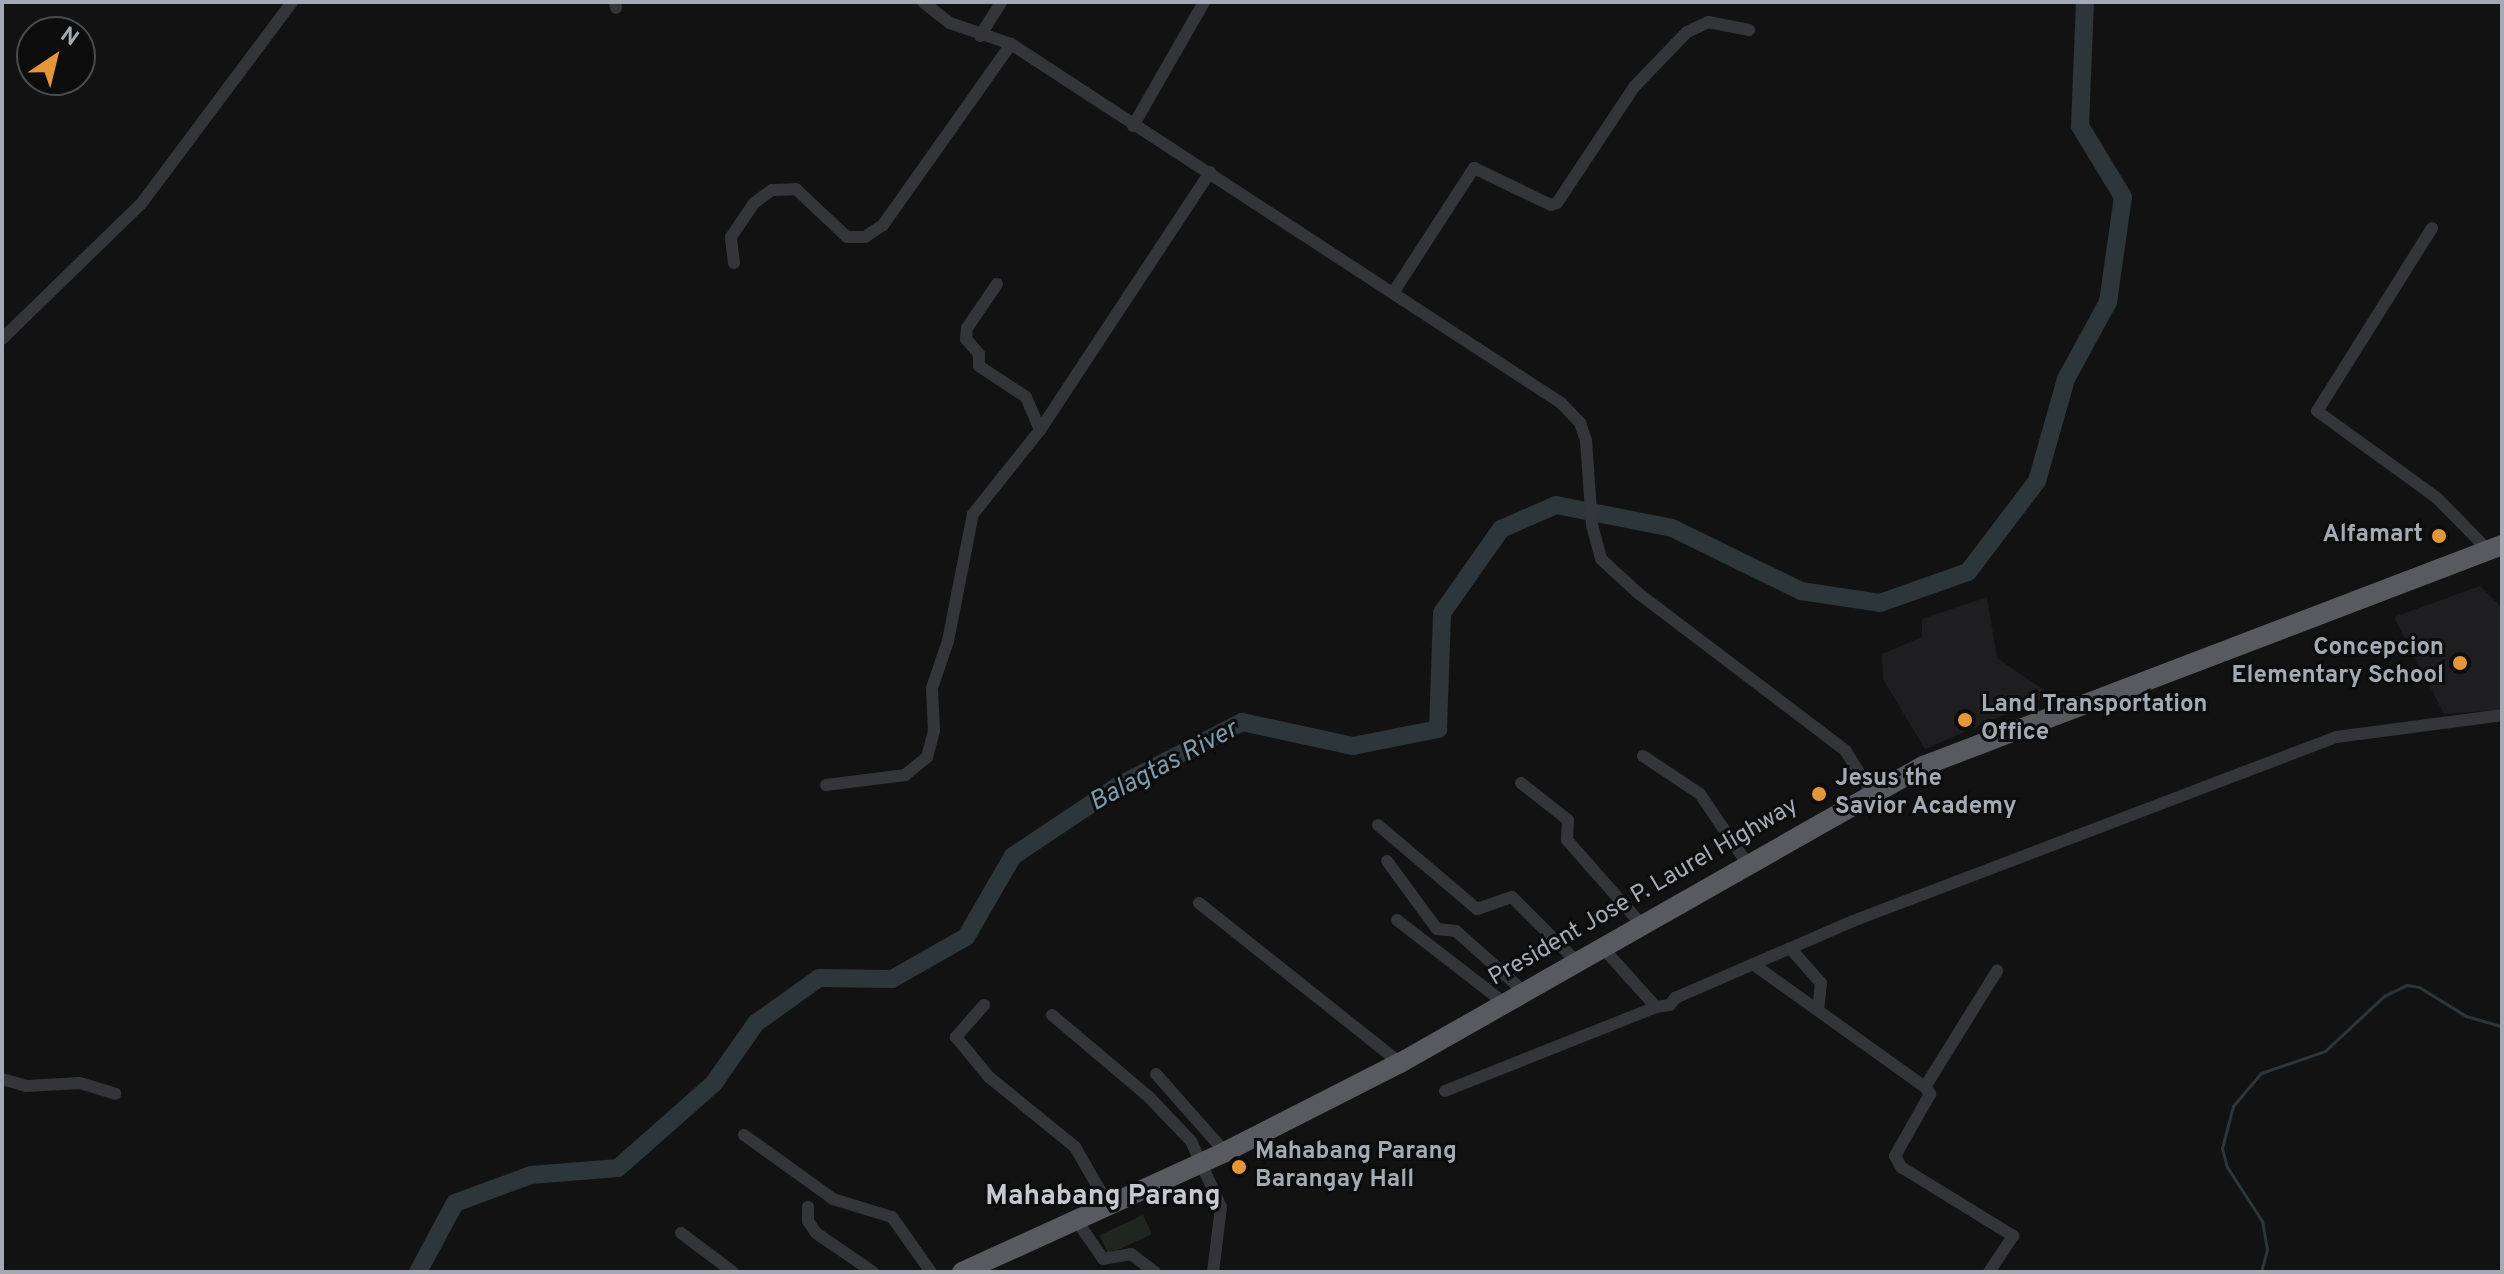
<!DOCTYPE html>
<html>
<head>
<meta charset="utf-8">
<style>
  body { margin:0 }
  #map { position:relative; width:2504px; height:1274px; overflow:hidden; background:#121213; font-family:Overpass,sans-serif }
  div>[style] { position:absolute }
  .built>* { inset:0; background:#1e1e20 }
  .green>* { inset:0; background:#1f261f; transform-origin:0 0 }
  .stream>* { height:3px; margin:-1.5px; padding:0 1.5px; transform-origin:1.5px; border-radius:1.5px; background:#2c363b }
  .river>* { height:18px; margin:-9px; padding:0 9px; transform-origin:9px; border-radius:9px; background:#2c363b }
  .minor>* { height:12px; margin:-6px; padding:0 6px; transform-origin:6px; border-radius:6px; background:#333538 }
  .trunk>* { height:20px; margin:-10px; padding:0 10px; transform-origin:10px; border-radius:10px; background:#585a60 }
  .dots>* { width:22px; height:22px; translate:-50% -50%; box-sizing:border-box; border:4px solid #0d0d0e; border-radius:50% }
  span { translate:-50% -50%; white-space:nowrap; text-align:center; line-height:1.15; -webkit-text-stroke:6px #0d0d0e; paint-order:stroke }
  .poi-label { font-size:24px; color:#a4aab3; font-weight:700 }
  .right { translate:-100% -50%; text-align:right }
  .left { translate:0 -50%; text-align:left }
  .street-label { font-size:24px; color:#a4aab3 }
  .water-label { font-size:26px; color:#7d9bac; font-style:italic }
  .quarter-label { font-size:28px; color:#c5c9cf; font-weight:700 }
  .frame { position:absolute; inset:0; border:4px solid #a4aab3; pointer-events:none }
  .north { position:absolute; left:16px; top:16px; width:80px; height:80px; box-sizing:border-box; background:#0d0d0e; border:2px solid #494c50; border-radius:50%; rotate:35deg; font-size:22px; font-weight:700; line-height:32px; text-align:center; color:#a4aab3 }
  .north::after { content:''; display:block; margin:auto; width:28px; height:36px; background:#e49739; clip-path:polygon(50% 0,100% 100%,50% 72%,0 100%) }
</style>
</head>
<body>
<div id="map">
  <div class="built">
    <div style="clip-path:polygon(2480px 586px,2502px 608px,2502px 710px,2444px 714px,2394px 617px)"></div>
    <div style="clip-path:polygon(1987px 597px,1997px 658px,2051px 695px,1925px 749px,1883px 679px,1882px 654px,1922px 637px,1922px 619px)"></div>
  </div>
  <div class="green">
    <div style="left:1143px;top:1215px;width:21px;height:48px;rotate:65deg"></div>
  </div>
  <div class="stream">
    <div style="left:2261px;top:1272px;width:24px;rotate:-75deg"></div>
    <div style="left:2267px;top:1249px;width:28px;rotate:-100deg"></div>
    <div style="left:2262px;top:1221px;width:64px;rotate:-122.9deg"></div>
    <div style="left:2227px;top:1167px;width:20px;rotate:-105deg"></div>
    <div style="left:2222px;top:1148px;width:43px;rotate:-75.3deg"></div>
    <div style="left:2233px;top:1106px;width:43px;rotate:-49.7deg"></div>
    <div style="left:2261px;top:1073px;width:68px;rotate:-19deg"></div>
    <div style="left:2325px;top:1051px;width:81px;rotate:-43deg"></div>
    <div style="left:2384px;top:996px;width:25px;rotate:-26deg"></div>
    <div style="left:2407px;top:985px;width:12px;rotate:9deg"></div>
    <div style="left:2419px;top:987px;width:55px;rotate:31.7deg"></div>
    <div style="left:2466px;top:1016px;width:37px;rotate:16deg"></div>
  </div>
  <div class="river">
    <div style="left:418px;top:1272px;width:78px;rotate:-61.8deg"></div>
    <div style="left:455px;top:1203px;width:81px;rotate:-20.2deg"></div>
    <div style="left:531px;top:1175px;width:87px;rotate:-4.6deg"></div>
    <div style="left:618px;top:1168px;width:128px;rotate:-41.5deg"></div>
    <div style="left:714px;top:1083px;width:73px;rotate:-55deg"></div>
    <div style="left:756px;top:1023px;width:77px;rotate:-35.5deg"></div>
    <div style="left:819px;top:978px;width:73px;rotate:0.8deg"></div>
    <div style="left:892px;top:979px;width:85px;rotate:-29.6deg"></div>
    <div style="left:966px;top:937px;width:94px;rotate:-59.9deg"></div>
    <div style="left:1013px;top:856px;width:126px;rotate:-33.7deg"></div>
    <div style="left:1118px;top:786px;width:140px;rotate:-27.3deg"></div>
    <div style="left:1242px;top:722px;width:114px;rotate:12.2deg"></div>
    <div style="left:1353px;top:746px;width:87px;rotate:-11.3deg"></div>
    <div style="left:1438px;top:729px;width:116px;rotate:-88deg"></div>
    <div style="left:1442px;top:613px;width:103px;rotate:-54.9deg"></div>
    <div style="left:1501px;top:529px;width:60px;rotate:-23.6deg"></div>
    <div style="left:1556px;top:505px;width:118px;rotate:11.2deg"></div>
    <div style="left:1672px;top:528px;width:144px;rotate:26deg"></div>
    <div style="left:1801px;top:591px;width:80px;rotate:8.6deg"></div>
    <div style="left:1880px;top:603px;width:93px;rotate:-19.4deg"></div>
    <div style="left:1968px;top:572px;width:114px;rotate:-52.8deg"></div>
    <div style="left:2037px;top:481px;width:106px;rotate:-74.1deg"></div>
    <div style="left:2066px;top:379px;width:88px;rotate:-61.4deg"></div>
    <div style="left:2108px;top:302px;width:106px;rotate:-81.9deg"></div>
    <div style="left:2123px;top:197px;width:83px;rotate:-121.2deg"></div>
    <div style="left:2080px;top:126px;width:124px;rotate:-87.7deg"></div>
  </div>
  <div class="minor">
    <div style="left:615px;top:2px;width:6px;rotate:81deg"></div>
    <div style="left:923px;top:2px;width:34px;rotate:38deg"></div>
    <div style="left:950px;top:23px;width:65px;rotate:19deg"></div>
    <div style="left:1011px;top:44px;width:657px;rotate:33.13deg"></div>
    <div style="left:1561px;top:403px;width:28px;rotate:46deg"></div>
    <div style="left:1580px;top:423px;width:18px;rotate:71deg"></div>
    <div style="left:1586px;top:440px;width:85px;rotate:86deg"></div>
    <div style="left:1592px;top:525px;width:35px;rotate:75deg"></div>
    <div style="left:1601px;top:559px;width:50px;rotate:42.6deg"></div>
    <div style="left:1638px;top:593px;width:260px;rotate:37.2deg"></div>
    <div style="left:1845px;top:750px;width:51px;rotate:57.9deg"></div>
    <div style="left:980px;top:36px;width:40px;rotate:-58deg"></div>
    <div style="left:1133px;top:126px;width:143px;rotate:-60.2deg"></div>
    <div style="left:2432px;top:228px;width:216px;rotate:122.1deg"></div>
    <div style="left:2317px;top:411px;width:148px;rotate:35.9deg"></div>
    <div style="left:2437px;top:498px;width:73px;rotate:45.6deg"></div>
    <div style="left:734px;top:263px;width:26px;rotate:-97deg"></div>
    <div style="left:731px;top:237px;width:41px;rotate:-55.9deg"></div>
    <div style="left:754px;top:203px;width:22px;rotate:-36deg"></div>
    <div style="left:772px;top:190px;width:24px;rotate:-2deg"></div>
    <div style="left:796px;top:189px;width:70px;rotate:43.3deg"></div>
    <div style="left:847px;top:237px;width:18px"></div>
    <div style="left:865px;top:237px;width:22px;rotate:-34deg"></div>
    <div style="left:883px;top:225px;width:222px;rotate:-54.7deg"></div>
    <div style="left:997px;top:284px;width:53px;rotate:124.3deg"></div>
    <div style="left:967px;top:328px;width:11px;rotate:95deg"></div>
    <div style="left:966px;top:339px;width:20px;rotate:49deg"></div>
    <div style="left:979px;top:354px;width:12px;rotate:90deg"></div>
    <div style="left:979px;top:366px;width:56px;rotate:33.4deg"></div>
    <div style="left:1026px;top:397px;width:36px;rotate:67deg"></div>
    <div style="left:1393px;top:293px;width:149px;rotate:-57.1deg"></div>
    <div style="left:1474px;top:168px;width:85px;rotate:25.7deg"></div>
    <div style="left:1551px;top:205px;width:6px;rotate:-18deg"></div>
    <div style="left:1557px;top:203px;width:139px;rotate:-56.4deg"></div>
    <div style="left:1634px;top:87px;width:76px;rotate:-46.1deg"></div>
    <div style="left:1687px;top:32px;width:23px;rotate:-25deg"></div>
    <div style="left:1708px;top:22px;width:42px;rotate:11deg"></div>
    <div style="left:2px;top:339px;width:194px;rotate:-44.2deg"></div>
    <div style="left:141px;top:204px;width:252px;rotate:-53.2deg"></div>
    <div style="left:1643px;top:756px;width:69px;rotate:33.7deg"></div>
    <div style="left:1700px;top:794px;width:86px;rotate:55.9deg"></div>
    <div style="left:1521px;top:783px;width:60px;rotate:38.2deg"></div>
    <div style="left:1568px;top:820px;width:20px;rotate:93deg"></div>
    <div style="left:1567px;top:840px;width:113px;rotate:48.6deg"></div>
    <div style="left:826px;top:785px;width:80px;rotate:-7.2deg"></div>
    <div style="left:905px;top:775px;width:28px;rotate:-39deg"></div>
    <div style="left:927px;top:757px;width:27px;rotate:-75deg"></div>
    <div style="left:934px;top:731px;width:43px;rotate:-92.7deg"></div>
    <div style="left:932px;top:688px;width:50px;rotate:-71.2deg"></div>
    <div style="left:948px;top:641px;width:129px;rotate:-78.9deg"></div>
    <div style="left:973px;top:514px;width:107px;rotate:-51.4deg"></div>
    <div style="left:1040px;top:430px;width:309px;rotate:-56.6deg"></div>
    <div style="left:1378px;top:825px;width:130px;rotate:40.3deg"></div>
    <div style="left:1477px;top:909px;width:37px;rotate:-19deg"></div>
    <div style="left:1512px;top:897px;width:92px;rotate:45deg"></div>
    <div style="left:1387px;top:861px;width:84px;rotate:53.7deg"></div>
    <div style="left:1437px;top:929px;width:19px;rotate:6deg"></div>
    <div style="left:1456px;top:931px;width:90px;rotate:41.8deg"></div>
    <div style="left:1199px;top:903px;width:257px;rotate:38.5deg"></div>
    <div style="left:1397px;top:920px;width:134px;rotate:37.7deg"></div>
    <div style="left:1602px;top:947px;width:81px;rotate:48deg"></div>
    <div style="left:1656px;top:1007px;width:14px;rotate:-8deg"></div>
    <div style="left:1670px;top:1005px;width:9px;rotate:-54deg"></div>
    <div style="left:1675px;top:998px;width:194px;rotate:-23.4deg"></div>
    <div style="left:1853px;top:921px;width:517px;rotate:-20.85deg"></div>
    <div style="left:2336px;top:737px;width:167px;rotate:-7.5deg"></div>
    <div style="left:1790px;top:948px;width:47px;rotate:48.5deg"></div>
    <div style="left:1821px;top:983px;width:27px;rotate:96deg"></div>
    <div style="left:1753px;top:964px;width:211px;rotate:35.6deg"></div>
    <div style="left:1925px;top:1087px;width:9px;rotate:54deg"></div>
    <div style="left:1930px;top:1094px;width:71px;rotate:119.4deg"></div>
    <div style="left:1895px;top:1156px;width:13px;rotate:61deg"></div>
    <div style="left:1901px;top:1167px;width:132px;rotate:31.6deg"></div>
    <div style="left:2013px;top:1236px;width:43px;rotate:123.7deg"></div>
    <div style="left:984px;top:1005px;width:43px;rotate:131.2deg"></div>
    <div style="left:956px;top:1037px;width:52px;rotate:50.5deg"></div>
    <div style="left:989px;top:1077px;width:111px;rotate:39.1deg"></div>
    <div style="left:1075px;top:1147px;width:68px;rotate:60deg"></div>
    <div style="left:1052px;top:1015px;width:126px;rotate:40.2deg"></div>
    <div style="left:1148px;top:1096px;width:62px;rotate:46.3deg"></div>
    <div style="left:1191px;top:1141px;width:72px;rotate:65.6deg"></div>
    <div style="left:1221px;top:1207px;width:65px;rotate:97deg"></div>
    <div style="left:1156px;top:1074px;width:104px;rotate:48.5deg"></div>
    <div style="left:2px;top:1079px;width:25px;rotate:16deg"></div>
    <div style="left:26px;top:1086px;width:54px;rotate:-3.2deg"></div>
    <div style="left:80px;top:1083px;width:37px;rotate:17deg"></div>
    <div style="left:1925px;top:1087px;width:137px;rotate:-58.2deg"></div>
    <div style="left:1445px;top:1091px;width:227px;rotate:-21.7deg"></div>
    <div style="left:744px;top:1135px;width:110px;rotate:35.7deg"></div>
    <div style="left:833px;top:1199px;width:62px;rotate:17deg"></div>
    <div style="left:892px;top:1217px;width:67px;rotate:54.7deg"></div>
    <div style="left:808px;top:1207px;width:14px;rotate:90deg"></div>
    <div style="left:808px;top:1221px;width:14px;rotate:56deg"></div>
    <div style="left:816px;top:1233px;width:69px;rotate:34.4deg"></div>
    <div style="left:1077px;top:1221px;width:46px;rotate:55.6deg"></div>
    <div style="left:1103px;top:1259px;width:28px;rotate:-10deg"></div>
    <div style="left:1131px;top:1254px;width:30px;rotate:37deg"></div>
    <div style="left:681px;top:1233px;width:65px;rotate:36.9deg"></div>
  </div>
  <div class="trunk">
    <div style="left:962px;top:1272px;width:289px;rotate:-24.5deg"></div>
    <div style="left:1225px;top:1152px;width:196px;rotate:-27deg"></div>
    <div style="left:1400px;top:1063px;width:601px;rotate:-29.59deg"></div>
    <div style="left:1923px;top:766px;width:620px;rotate:-20.89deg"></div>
  </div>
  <div class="dots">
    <div style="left:2439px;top:536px;background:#e49739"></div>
    <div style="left:2460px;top:663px;background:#e49739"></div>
    <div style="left:1965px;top:720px;background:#e49739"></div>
    <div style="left:1819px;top:794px;background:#e49739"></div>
    <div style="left:1239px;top:1167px;background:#e49739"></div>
  </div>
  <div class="poi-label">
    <span class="right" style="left:2423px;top:536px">Alfamart</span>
    <span class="right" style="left:2444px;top:663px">Concepcion<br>Elementary School</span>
    <span class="left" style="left:1981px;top:720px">Land Transportation<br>Office</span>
    <span class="left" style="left:1835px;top:794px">Jesus the<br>Savior Academy</span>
    <span class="left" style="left:1255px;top:1167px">Mahabang Parang<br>Barangay Hall</span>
  </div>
  <div class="street-label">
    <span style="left:1644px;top:893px;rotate:-30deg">President Jose P. Laurel Highway</span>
  </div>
  <div class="water-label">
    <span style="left:1164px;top:767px;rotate:-28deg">Balagtas River</span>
  </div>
  <div class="quarter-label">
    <span style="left:1103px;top:1197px">Mahabang Parang</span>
  </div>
  <div class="frame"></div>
  <div class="north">N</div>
</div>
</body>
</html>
